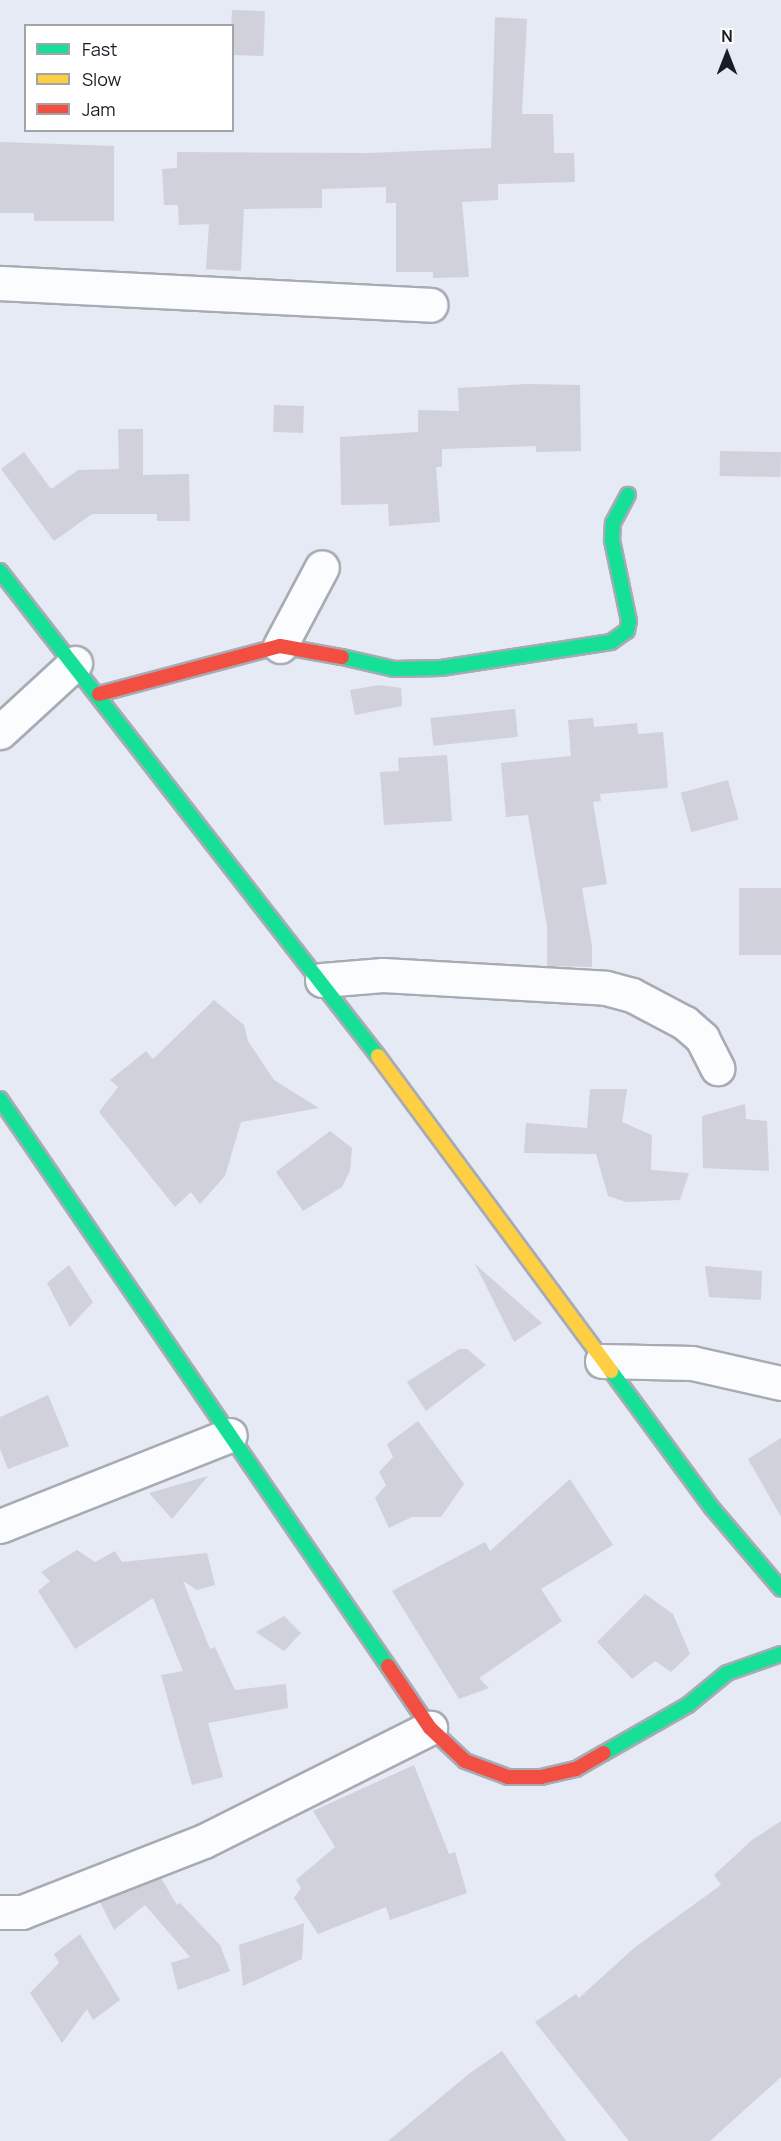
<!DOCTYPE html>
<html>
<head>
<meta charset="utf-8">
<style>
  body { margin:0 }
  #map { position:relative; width:781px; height:2141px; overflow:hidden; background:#e5eaf5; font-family:Manrope,sans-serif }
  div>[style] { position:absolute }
  .building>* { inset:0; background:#d0d1db; transform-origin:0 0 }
  .roads { filter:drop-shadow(2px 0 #a7abb4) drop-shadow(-2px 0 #a7abb4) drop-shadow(0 2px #a7abb4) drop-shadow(0 -2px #a7abb4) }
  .street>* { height:33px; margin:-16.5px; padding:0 16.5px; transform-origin:16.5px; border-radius:16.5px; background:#fbfcfe }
  .fast>* { height:14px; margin:-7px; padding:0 7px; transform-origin:7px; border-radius:7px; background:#16e098 }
  .slow>* { height:14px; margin:-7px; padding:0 7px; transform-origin:7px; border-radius:7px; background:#ffcf43 }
  .jam>* { height:14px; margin:-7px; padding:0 7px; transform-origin:7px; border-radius:7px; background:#f24e42 }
  span { translate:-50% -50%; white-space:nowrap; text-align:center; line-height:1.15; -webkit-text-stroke:6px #fff; paint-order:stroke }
  .legend { position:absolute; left:24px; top:24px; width:210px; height:108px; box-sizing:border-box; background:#fff; border:2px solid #a3a4a8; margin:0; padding:8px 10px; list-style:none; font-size:18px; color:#181c25 }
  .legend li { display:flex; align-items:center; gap:12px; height:30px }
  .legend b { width:30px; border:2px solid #a3a4a8 }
  .north { position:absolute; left:697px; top:24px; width:60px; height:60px; -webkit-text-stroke:4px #fff; paint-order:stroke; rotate:0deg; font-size:16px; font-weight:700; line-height:24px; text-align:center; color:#181c25 }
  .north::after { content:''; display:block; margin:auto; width:21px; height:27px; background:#181c25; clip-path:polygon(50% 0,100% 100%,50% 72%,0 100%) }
</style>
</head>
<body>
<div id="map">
  <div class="building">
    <div style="left:232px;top:10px;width:33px;height:45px;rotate:2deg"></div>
    <div style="clip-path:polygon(495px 17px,527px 19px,522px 114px,553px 114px,554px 153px,574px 153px,575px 182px,498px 184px,498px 200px,462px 202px,469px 277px,433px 278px,433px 272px,396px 272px,396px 203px,386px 203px,386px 187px,322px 189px,322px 208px,244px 209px,241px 271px,206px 269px,209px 224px,179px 225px,178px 205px,164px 205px,162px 169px,177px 168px,177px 152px,368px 153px,491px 148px)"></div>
    <div style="clip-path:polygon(0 142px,114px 146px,114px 221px,34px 221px,34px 213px,0 213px)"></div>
    <div style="clip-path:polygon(527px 384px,580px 385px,581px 451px,536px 452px,536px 446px,442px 449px,442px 467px,436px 467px,440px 522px,389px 526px,388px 504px,341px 505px,340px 437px,418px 432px,418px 410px,459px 411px,458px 388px)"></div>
    <div style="left:274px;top:405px;width:30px;height:27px;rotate:2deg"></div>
    <div style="clip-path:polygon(118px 429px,143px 429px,143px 475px,189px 474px,190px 521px,157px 521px,157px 514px,92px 514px,54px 541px,1px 469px,24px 452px,51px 489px,78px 470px,119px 469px)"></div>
    <div style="left:720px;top:451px;width:61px;height:25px;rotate:1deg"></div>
    <div style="clip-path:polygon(379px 685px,401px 688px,402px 706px,355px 715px,350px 690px)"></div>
    <div style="left:515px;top:709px;width:28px;height:85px;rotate:84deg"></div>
    <div style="clip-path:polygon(593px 718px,594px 727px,637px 723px,638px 734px,663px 732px,668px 788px,600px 794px,601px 801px,593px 802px,607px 884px,582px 888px,592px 946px,592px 967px,547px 966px,547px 927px,528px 815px,506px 817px,501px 763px,571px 756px,568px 720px)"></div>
    <div style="clip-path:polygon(447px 755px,452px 821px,384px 825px,380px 772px,399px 771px,398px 758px)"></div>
    <div style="left:728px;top:780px;width:41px;height:49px;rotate:75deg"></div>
    <div style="left:781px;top:888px;width:67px;height:42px;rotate:90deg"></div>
    <div style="clip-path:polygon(214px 1000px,244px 1025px,248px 1041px,274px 1080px,319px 1108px,241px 1122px,225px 1176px,200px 1204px,191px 1192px,175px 1207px,99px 1112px,118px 1087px,110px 1080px,146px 1051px,153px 1059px)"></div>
    <div style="clip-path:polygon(590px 1089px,627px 1089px,622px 1122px,652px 1135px,651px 1170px,689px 1173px,680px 1200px,626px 1202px,608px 1196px,596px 1154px,524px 1153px,526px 1123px,587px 1128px)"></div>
    <div style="clip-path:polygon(745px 1104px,746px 1119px,767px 1121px,769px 1171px,703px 1168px,702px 1116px)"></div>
    <div style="clip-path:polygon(330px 1131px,352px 1148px,350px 1171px,342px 1187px,303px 1211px,276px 1172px)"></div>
    <div style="clip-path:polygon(475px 1264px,542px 1323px,514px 1342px)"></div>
    <div style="clip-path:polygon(69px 1265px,93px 1302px,70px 1327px,47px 1283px)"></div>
    <div style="clip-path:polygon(705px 1266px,762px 1271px,761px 1300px,709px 1297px)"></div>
    <div style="clip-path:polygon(459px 1349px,467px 1349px,486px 1365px,426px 1411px,407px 1382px)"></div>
    <div style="clip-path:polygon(48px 1395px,69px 1446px,8px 1469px,0 1449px,0 1417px)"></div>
    <div style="clip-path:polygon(418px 1421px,464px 1484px,441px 1517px,412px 1517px,389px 1528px,375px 1498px,386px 1485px,379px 1472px,393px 1457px,387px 1444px)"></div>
    <div style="clip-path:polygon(781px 1438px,781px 1517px,748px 1459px)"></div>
    <div style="clip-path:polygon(208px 1476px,172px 1519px,149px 1493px)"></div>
    <div style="clip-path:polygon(570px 1479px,613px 1545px,541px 1589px,562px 1621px,479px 1678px,489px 1688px,459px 1699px,392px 1591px,485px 1542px,490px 1551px)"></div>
    <div style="clip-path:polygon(77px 1550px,95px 1562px,115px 1551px,122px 1562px,207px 1553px,215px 1585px,197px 1590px,183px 1581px,210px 1649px,215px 1647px,235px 1690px,286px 1684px,288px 1708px,208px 1723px,223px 1777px,192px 1785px,161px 1675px,183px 1671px,153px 1598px,75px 1649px,38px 1591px,50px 1581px,41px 1572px)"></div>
    <div style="clip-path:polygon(645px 1594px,673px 1614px,690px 1654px,671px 1672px,655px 1661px,632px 1679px,597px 1642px)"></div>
    <div style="clip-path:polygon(284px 1616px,301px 1633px,284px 1651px,256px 1632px)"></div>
    <div style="clip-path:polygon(414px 1765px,449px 1854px,455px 1852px,467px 1893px,390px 1920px,386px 1907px,318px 1934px,294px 1898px,301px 1888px,296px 1880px,335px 1847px,313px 1811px)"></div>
    <div style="clip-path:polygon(781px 1821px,781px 2077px,710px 2141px,629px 2141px,535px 2022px,576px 1994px,579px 1998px,634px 1948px,721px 1885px,714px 1875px,752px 1840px)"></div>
    <div style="clip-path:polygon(161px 1878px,177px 1905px,180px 1903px,220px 1945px,230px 1971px,178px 1990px,171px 1963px,190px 1957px,145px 1905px,114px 1930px,100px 1902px)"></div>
    <div style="clip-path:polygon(304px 1923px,302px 1959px,243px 1986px,239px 1945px)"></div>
    <div style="clip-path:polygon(80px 1934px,120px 2000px,93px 2020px,87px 2009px,62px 2043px,30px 1993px,59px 1963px,54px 1954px)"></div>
    <div style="clip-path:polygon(502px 2051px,566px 2141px,388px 2141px,470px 2073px)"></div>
  </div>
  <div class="roads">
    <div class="street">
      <div style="left:0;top:283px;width:431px;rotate:2.9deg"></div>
      <div style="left:280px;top:646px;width:89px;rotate:-62deg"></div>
      <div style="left:0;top:732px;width:102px;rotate:-42.6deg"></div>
      <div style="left:322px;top:980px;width:61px;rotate:-4.7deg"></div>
      <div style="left:383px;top:975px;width:223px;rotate:3.3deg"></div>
      <div style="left:606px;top:988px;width:27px;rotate:15deg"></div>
      <div style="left:632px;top:995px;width:60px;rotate:27.8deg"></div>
      <div style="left:685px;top:1023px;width:23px;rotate:41deg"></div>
      <div style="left:702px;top:1038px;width:34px;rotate:63deg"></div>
      <div style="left:602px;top:1361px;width:90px;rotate:1.3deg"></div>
      <div style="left:692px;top:1363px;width:91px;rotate:12.7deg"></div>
      <div style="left:0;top:1526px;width:247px;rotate:-21.6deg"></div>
      <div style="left:0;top:1912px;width:22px"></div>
      <div style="left:22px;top:1912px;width:195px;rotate:-21.3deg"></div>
      <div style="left:204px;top:1841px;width:253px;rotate:-26.6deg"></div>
    </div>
    <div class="fast">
      <div style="left:0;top:571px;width:615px;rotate:52.07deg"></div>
      <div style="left:342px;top:657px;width:53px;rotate:13deg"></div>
      <div style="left:394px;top:669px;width:47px;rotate:-1.2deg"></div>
      <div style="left:441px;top:668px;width:172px;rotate:-8.7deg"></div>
      <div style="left:611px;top:642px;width:19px;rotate:-35deg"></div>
      <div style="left:627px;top:631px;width:10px;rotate:-79deg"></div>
      <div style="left:629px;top:621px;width:83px;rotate:-101.9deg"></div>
      <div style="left:612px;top:540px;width:17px;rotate:-87deg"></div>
      <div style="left:613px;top:523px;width:32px;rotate:-62deg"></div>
      <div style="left:0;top:1099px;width:687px;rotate:55.62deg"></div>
      <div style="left:611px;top:1371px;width:170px;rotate:53.6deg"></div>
      <div style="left:712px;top:1508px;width:106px;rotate:49.6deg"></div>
      <div style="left:604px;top:1753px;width:97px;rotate:-29.7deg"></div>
      <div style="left:688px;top:1705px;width:50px;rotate:-39.4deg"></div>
      <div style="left:727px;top:1673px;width:57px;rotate:-19.4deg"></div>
    </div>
    <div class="slow">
      <div style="left:378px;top:1056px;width:392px;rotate:53.5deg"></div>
    </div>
    <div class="jam">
      <div style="left:99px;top:694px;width:187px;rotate:-14.9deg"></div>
      <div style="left:280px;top:646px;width:63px;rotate:10.1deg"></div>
      <div style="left:388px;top:1666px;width:75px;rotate:55.9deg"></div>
      <div style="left:430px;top:1728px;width:48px;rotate:43.3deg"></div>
      <div style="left:465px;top:1761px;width:46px;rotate:20.4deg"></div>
      <div style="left:508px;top:1777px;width:33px"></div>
      <div style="left:541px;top:1777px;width:36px;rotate:-13deg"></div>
      <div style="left:576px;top:1769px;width:32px;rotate:-30deg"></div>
    </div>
  </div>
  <ul class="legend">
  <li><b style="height:8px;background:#16e098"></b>Fast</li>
  <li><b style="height:8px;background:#ffcf43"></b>Slow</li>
  <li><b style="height:8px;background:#f24e42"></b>Jam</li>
  </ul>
  <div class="north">N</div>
</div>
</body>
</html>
